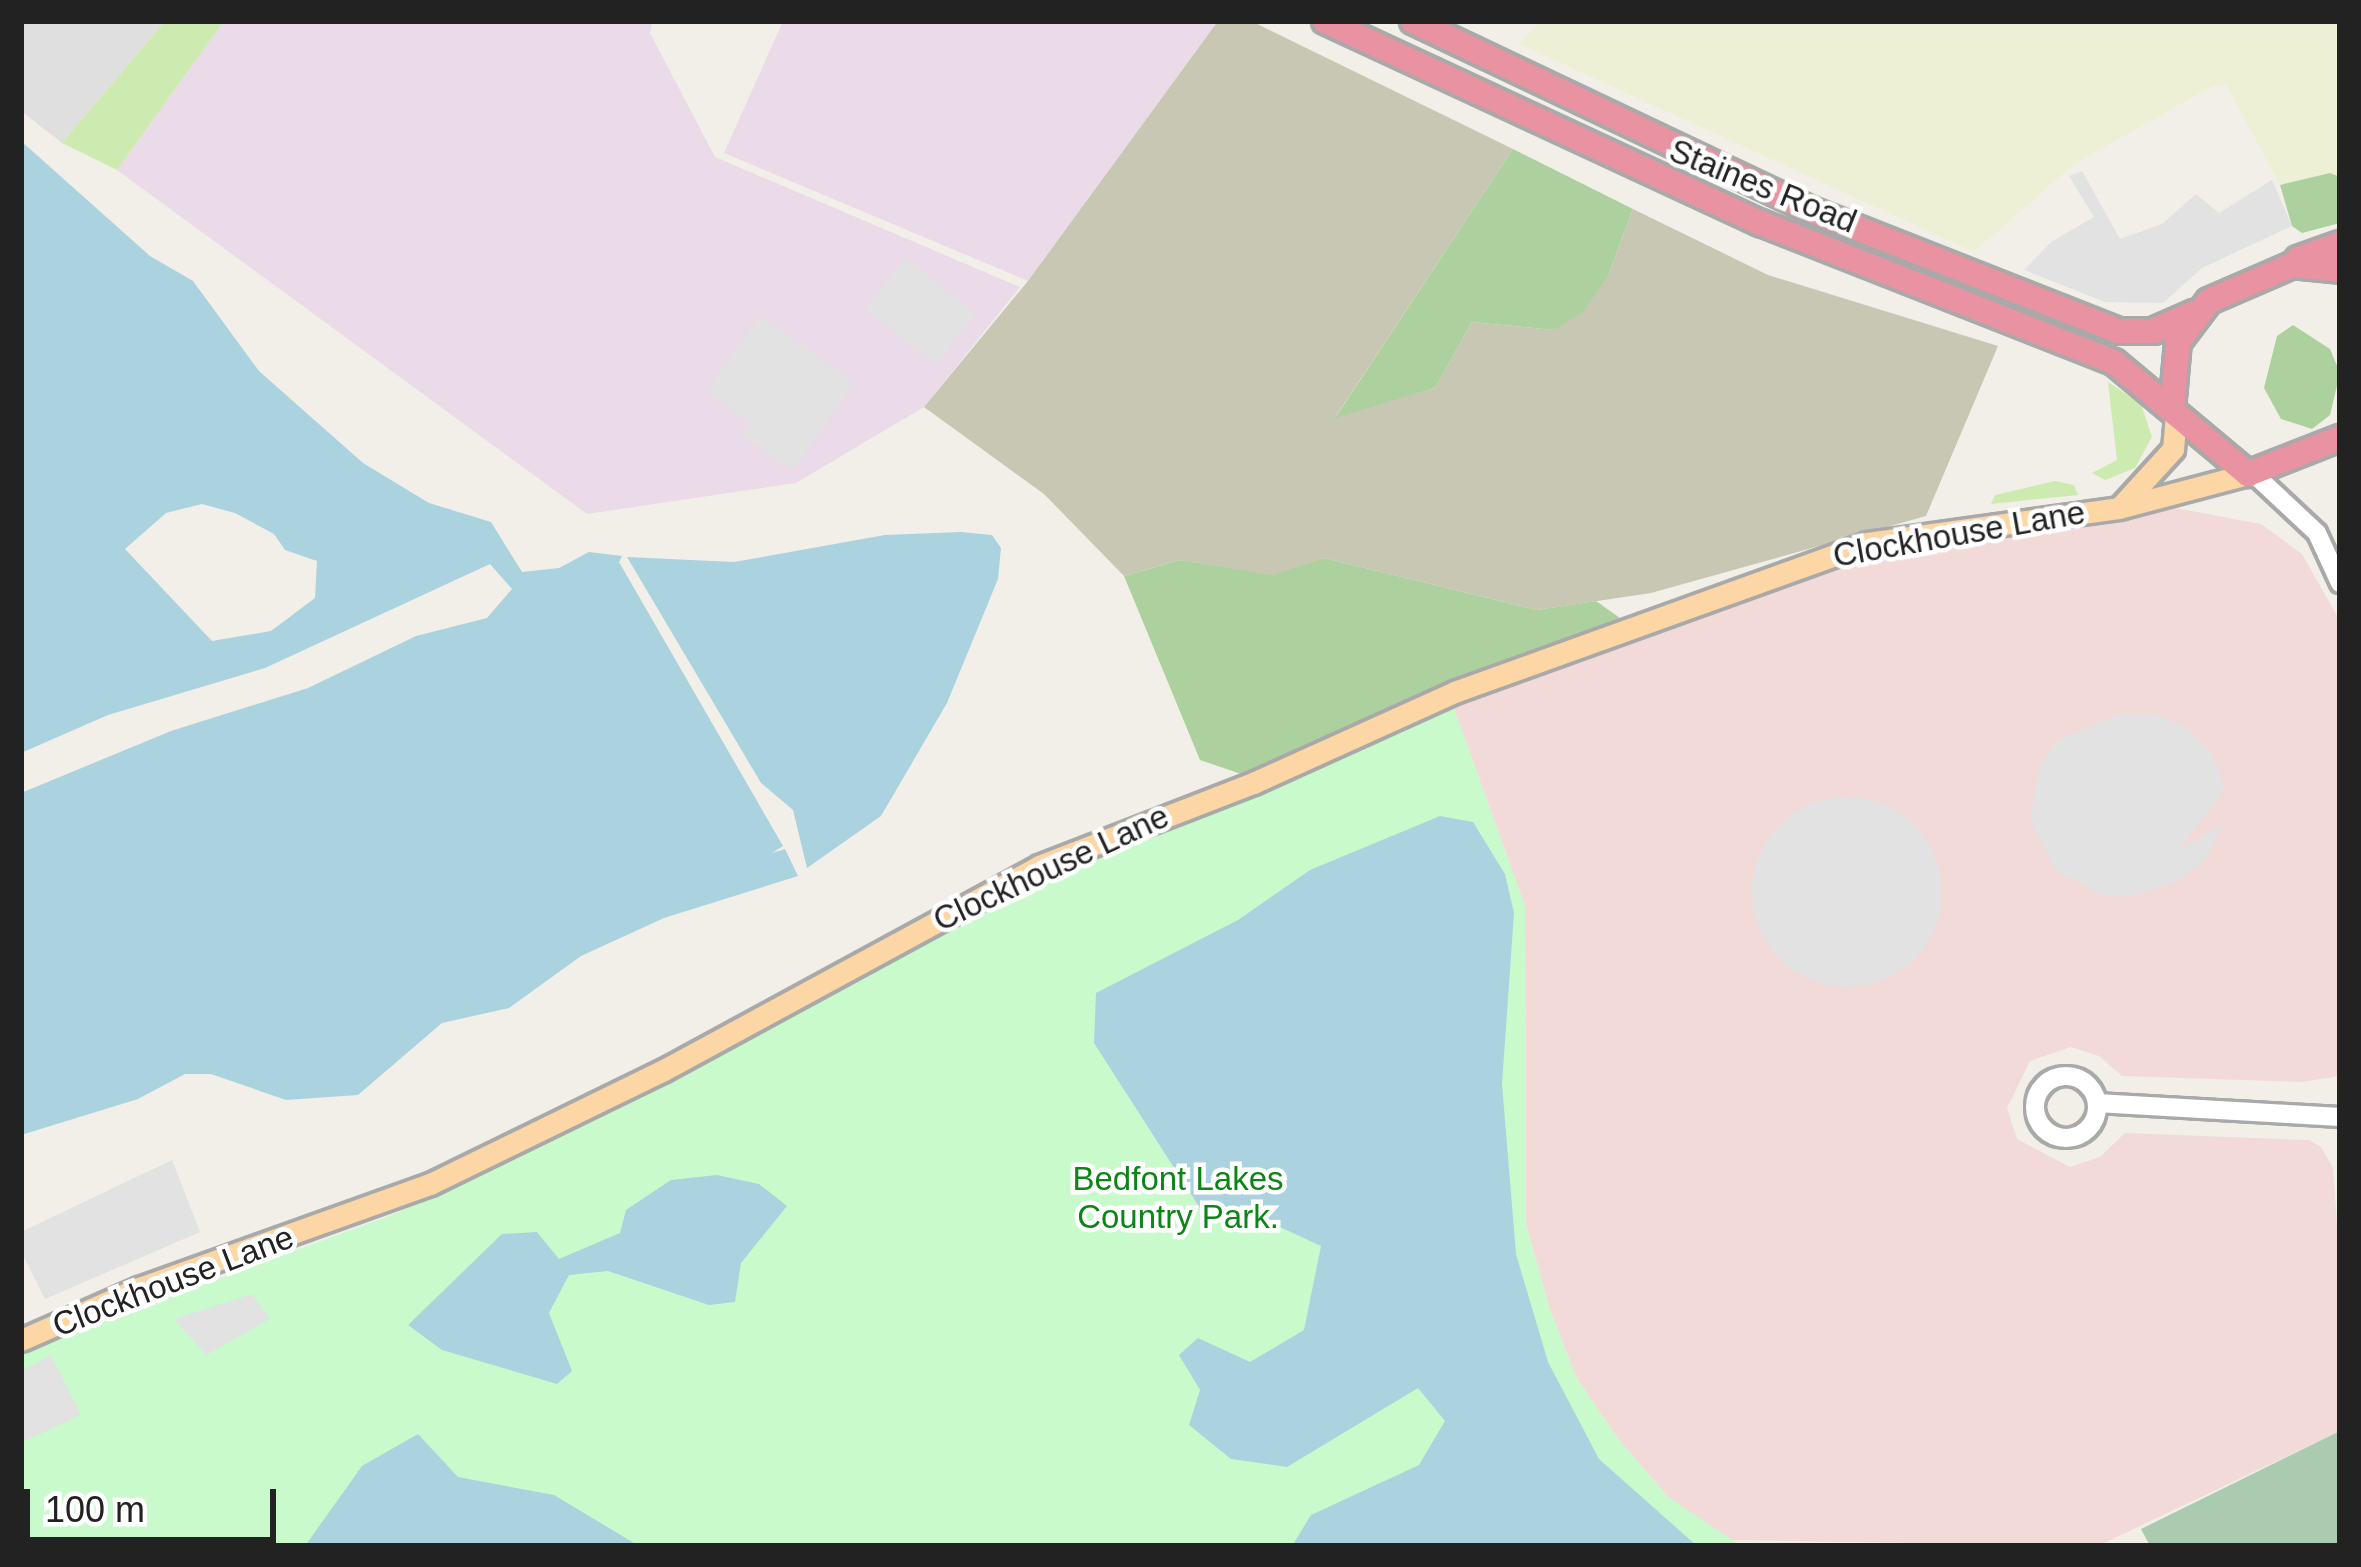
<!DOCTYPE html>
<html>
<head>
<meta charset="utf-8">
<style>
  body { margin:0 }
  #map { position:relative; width:2361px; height:1567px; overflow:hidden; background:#f2efe9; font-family:Arial,sans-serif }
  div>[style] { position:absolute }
  .residential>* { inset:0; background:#e0dfdf }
  .commercial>* { inset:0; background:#f2dad9 }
  .industrial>* { inset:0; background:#ebdbe8 }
  .construction>* { inset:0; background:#c7c7b4 }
  .farmland>* { inset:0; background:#eef0d5 }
  .grass>* { inset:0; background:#cdebb0 }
  .forest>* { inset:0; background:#add19e }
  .cemetery>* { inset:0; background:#aacbaf }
  .park>* { inset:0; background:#c8facc }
  .parking>* { inset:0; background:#e2e2e2; transform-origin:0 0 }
  .round { border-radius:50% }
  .water>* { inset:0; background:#aad3df }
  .roads { filter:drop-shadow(3px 0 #a9a9a9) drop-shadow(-3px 0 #a9a9a9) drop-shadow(0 3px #a9a9a9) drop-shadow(0 -3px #a9a9a9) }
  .minor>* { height:18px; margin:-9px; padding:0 9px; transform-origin:9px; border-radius:9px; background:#fff }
  .minor>.ring { margin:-9px; padding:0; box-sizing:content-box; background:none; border:18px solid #fff; border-radius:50% }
  .major>* { height:21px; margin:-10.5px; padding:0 10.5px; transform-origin:10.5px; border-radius:10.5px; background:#fcd6a4 }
  .highway>* { height:24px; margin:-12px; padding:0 12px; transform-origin:12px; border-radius:12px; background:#e892a2 }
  span { translate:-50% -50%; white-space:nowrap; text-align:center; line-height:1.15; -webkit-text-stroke:9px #fff; paint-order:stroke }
  .street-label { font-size:33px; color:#222 }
  .park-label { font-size:33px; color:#0c8416 }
  .frame { position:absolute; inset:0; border:24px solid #222; pointer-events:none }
  .scale { position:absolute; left:24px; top:1489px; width:252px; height:54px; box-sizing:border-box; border:6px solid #222; border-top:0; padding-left:15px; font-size:36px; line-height:42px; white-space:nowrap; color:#222; -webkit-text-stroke:9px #fff; paint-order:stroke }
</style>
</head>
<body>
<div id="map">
  <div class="residential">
    <div style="clip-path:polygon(21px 21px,165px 21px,62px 143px,21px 111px)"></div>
  </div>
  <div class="commercial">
    <div style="clip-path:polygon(2133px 500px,2261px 524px,2302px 554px,2340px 621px,2340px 1076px,2301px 1082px,2122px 1076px,2099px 1056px,2071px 1047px,2030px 1061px,2007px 1108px,2017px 1139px,2070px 1167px,2100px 1157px,2125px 1133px,2309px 1140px,2321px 1147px,2333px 1168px,2340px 1265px,2340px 1431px,2098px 1546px,1726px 1540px,1668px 1497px,1618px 1439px,1576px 1377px,1549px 1307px,1526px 1224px,1525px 906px,1453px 706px,1811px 550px,1923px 526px)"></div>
  </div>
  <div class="industrial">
    <div style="clip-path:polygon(224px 21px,653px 21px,650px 33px,715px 157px,1020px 287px,924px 407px,796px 483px,587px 514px,117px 170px)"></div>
    <div style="clip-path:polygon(783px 21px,1218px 21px,1028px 281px,724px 153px)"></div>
  </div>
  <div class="construction">
    <div style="clip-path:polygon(1218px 21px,1251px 21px,1513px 149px,1336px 416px,1435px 388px,1472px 322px,1554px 330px,1608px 276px,1633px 209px,1768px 275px,1998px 346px,1926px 516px,1651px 593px,1537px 610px,1324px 558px,1273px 576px,1180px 560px,1124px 576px,1044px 494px,924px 407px,1028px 281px)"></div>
  </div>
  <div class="farmland">
    <div style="clip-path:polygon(1541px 21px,2340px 21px,2340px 177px,2280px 185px,2227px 86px,2213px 86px,2074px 164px,1974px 252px,1519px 44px)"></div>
  </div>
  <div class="grass">
    <div style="clip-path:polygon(165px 21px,224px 21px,117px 170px,62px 143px)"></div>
    <div style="clip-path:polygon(2108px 382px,2141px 404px,2152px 437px,2135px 468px,2105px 480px,2092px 473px,2117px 460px)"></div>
    <div style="clip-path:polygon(2055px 481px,2074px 485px,2078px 495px,1991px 504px,1995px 495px)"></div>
  </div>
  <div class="forest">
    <div style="clip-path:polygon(1513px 149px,1633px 209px,1608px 276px,1583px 312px,1554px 330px,1472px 322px,1435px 388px,1335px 418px)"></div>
    <div style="clip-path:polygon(2330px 173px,2340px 177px,2340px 223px,2302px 233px,2292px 226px,2280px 185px)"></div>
    <div style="clip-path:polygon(2293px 325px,2330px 349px,2340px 373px,2330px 415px,2312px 429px,2281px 419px,2264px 388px,2277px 336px)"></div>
    <div style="clip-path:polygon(1324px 558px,1537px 610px,1596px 601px,1620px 618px,1244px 775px,1200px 760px,1124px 576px,1180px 560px,1273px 575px)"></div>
  </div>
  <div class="cemetery">
    <div style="clip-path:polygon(2340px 1431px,2340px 1546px,2150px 1546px,2141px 1529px)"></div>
  </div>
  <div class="park">
    <div style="clip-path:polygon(1453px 706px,1525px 906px,1526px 1224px,1549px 1307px,1576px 1377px,1618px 1439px,1668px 1497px,1741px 1546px,21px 1546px,21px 1352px,397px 1213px,658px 1088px,1048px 877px)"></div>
  </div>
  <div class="parking">
    <div style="clip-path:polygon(2082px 171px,2120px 239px,2162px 224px,2196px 194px,2219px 213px,2272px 180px,2292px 226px,2202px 268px,2163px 303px,2105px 302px,2024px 270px,2051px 242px,2094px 217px,2069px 176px)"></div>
    <div style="left:905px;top:258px;width:90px;height:65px;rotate:38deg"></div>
    <div style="clip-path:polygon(760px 316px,854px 383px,793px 470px,742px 435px,750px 422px,707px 391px)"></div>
    <div style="clip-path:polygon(2121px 713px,2156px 714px,2189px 729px,2213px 755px,2225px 789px,2178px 851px,2223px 824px,2208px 856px,2182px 880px,2133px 896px,2105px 896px,2055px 870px,2030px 819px,2040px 764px,2057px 741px)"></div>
    <div class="round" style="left:1752px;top:797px;width:190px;height:190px"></div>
    <div style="clip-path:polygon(172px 1160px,200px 1232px,45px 1299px,21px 1251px,21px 1232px)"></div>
    <div style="clip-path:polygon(252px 1294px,270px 1319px,206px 1355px,174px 1319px)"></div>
    <div style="clip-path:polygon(51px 1355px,81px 1415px,21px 1443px,21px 1371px)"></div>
  </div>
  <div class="water">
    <div style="clip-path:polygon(evenodd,21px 141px,150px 256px,193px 281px,259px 371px,363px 463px,429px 503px,491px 522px,522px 572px,559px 568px,589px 552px,622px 556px,619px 562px,783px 846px,772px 853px,785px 849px,798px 876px,664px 918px,581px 956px,509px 1008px,442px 1023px,358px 1095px,286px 1100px,211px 1074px,185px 1074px,138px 1099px,21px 1135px,21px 793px,171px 731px,308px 688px,416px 636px,487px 618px,512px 589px,490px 564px,265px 668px,108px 715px,21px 753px,21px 141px,202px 504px,235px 513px,274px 534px,285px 550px,317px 561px,315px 598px,271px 631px,212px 641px,125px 549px,166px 513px,202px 504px)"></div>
    <div style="clip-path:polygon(961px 532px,992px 535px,1001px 548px,998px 579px,947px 703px,881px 816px,807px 868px,793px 810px,761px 783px,627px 557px,734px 562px,885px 535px)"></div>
    <div style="clip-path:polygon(1440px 816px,1473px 822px,1505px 874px,1514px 913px,1502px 1084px,1516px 1254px,1548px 1362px,1599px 1459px,1697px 1546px,1292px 1546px,1311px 1515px,1419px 1465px,1445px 1421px,1418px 1388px,1287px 1467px,1231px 1459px,1189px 1425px,1200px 1390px,1179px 1355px,1198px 1338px,1250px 1362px,1304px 1330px,1321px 1246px,1260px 1218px,1207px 1219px,1094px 1043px,1096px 993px,1238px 920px,1310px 870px)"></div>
    <div style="clip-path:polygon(717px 1175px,759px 1184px,787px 1206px,741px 1263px,735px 1302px,709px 1305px,608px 1271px,569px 1275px,549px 1313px,572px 1371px,557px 1384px,442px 1350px,408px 1325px,502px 1234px,537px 1232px,559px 1259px,620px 1233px,626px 1210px,671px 1180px)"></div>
    <div style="clip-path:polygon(418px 1434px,458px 1477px,554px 1495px,639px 1546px,305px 1546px,362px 1466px)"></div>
  </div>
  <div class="roads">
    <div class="minor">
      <div style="left:2254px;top:474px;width:86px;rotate:43.1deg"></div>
      <div style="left:2317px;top:533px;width:55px;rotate:65.3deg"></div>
      <div class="ring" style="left:2035px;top:1076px;width:44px;height:44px"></div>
      <div style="left:2097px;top:1103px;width:243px;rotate:3.3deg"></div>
    </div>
    <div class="major">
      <div style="left:2120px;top:507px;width:79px;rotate:-47.6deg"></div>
      <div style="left:2173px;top:449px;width:36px;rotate:-85deg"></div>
      <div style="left:21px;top:1340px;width:129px;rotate:-23.8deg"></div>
      <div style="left:139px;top:1288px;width:309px;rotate:-19.7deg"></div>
      <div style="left:430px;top:1184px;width:258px;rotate:-26deg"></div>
      <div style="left:662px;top:1071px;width:429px;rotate:-28.5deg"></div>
      <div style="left:1039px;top:866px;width:230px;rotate:-21.2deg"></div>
      <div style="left:1253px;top:783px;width:224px;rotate:-24.3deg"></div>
      <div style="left:1457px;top:691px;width:436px;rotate:-19.8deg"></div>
      <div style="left:1867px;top:543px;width:254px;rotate:-7.9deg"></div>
      <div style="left:2119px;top:508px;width:133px;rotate:-14.8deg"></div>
    </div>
    <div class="highway">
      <div style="left:1325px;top:21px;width:481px;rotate:24.9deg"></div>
      <div style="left:1761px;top:223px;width:379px;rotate:21.5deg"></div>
      <div style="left:2114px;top:362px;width:175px;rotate:39.9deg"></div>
      <div style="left:2248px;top:474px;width:99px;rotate:-21.4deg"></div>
      <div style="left:1413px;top:21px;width:441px;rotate:25.4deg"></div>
      <div style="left:1811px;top:210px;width:330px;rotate:21.5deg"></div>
      <div style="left:2118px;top:331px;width:35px"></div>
      <div style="left:2153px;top:331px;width:45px;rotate:-23.7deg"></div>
      <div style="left:2298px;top:259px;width:45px;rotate:-19.7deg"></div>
      <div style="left:2172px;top:410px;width:68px;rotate:-85deg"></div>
      <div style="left:2178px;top:342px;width:51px;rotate:-52.9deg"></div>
      <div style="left:2209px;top:301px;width:90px;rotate:-23.4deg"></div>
      <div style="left:2292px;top:265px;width:48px;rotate:5.9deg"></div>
    </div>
  </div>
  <div class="street-label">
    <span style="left:1763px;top:186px;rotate:22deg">Staines Road</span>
    <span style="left:1959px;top:534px;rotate:-10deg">Clockhouse Lane</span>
    <span style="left:1051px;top:868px;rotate:-25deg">Clockhouse Lane</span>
    <span style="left:173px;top:1281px;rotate:-21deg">Clockhouse Lane</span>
  </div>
  <div class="park-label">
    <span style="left:1178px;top:1198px">Bedfont Lakes<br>Country Park.</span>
  </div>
  <div class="frame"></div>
  <div class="scale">100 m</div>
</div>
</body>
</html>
